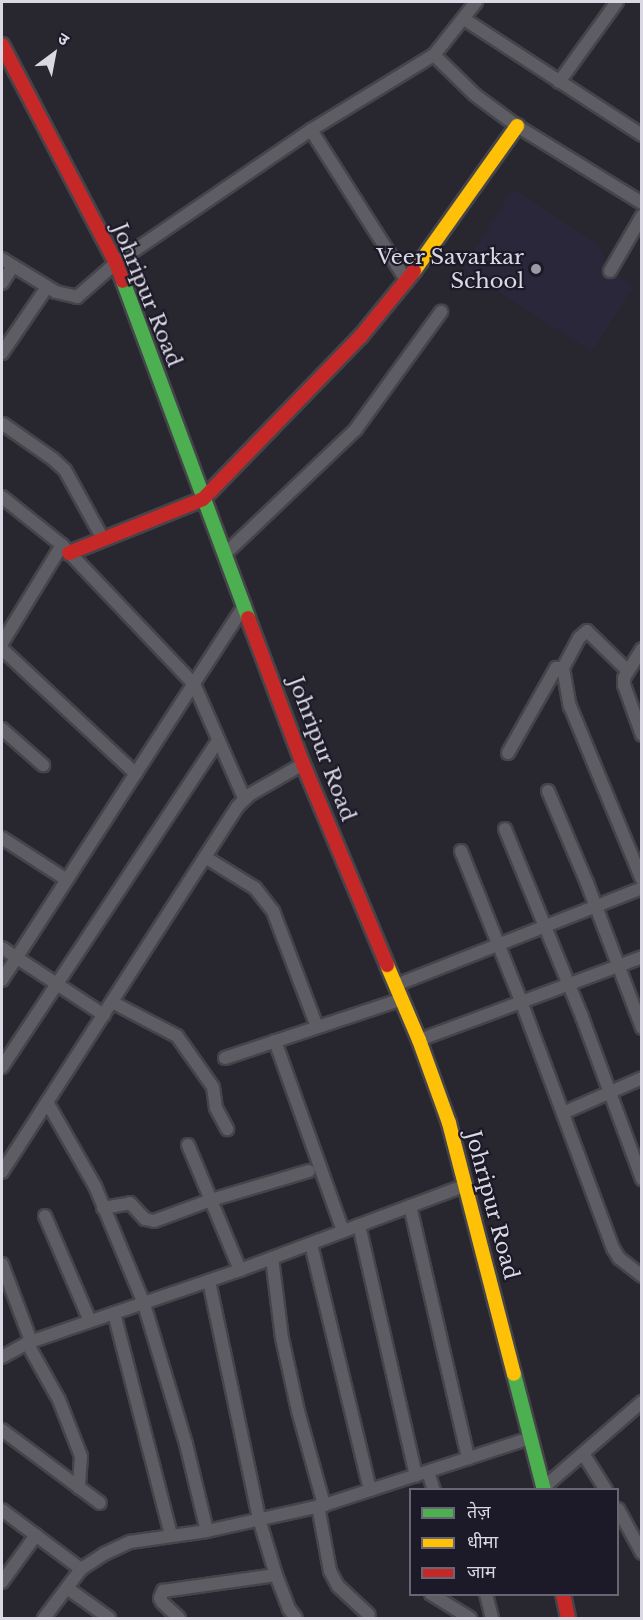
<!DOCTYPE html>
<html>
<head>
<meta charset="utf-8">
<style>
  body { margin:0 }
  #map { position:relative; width:643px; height:1620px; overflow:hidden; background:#28262e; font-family:"Libre Baskerville","Noto Sans Devanagari",serif }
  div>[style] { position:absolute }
  .built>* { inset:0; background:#2a273a }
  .roads { filter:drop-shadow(2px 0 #45444b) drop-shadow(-2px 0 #45444b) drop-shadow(0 2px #45444b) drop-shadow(0 -2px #45444b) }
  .street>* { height:12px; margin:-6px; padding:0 6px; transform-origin:6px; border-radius:6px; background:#5e5d63 }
  .fast>* { height:14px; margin:-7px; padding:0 7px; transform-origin:7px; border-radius:7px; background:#4caf50 }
  .slow>* { height:14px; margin:-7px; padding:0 7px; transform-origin:7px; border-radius:7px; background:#ffc107 }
  .jam>* { height:14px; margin:-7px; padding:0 7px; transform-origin:7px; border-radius:7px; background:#c62828 }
  .dots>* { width:16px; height:16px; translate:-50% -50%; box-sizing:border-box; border:3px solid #1c1a28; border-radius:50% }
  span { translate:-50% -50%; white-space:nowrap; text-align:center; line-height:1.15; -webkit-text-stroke:4.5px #1c1a28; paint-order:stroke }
  .poi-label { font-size:21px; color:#dad9e3 }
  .right { translate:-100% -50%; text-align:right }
  .street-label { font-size:21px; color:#dad9e3 }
  .frame { position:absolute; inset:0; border:3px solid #dad9e3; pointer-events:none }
  .legend { position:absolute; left:409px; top:1488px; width:210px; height:108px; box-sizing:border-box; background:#1c1a28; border:2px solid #686673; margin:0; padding:8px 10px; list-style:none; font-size:18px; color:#dad9e3 }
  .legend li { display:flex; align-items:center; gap:12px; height:30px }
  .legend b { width:30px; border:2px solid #686673 }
  .north { position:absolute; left:24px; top:24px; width:60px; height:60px; -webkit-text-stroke:4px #1c1a28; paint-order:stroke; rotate:32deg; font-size:16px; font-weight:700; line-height:24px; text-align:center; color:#dad9e3 }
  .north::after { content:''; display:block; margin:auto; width:21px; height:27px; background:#dad9e3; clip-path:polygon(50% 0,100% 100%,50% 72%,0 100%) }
</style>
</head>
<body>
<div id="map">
  <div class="built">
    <div style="clip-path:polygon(513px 189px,598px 244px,610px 271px,634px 286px,592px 352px,462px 268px)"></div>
  </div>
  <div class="roads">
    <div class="street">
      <div style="left:464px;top:19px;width:212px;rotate:33.1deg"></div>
      <div style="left:434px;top:55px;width:57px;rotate:44.3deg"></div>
      <div style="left:475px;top:95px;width:52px;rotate:36.4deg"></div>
      <div style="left:517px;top:126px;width:147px;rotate:31.6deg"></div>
      <div style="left:559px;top:82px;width:99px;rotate:-54.1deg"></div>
      <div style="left:311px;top:130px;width:179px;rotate:57.6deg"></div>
      <div style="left:2px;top:259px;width:63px;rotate:31.4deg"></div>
      <div style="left:56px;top:292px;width:22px;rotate:13deg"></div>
      <div style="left:77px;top:297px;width:52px;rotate:-41.1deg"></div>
      <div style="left:116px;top:263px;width:236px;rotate:-34.3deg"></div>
      <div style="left:311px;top:130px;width:144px;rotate:-31.4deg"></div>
      <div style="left:434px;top:55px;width:68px;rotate:-51.6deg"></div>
      <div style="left:610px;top:271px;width:64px;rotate:-59.8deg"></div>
      <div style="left:2px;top:283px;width:20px;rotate:-57deg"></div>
      <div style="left:2px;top:353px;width:80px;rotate:-55.7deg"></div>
      <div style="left:3px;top:424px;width:61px;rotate:35deg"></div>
      <div style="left:53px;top:459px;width:16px;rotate:43deg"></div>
      <div style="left:65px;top:470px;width:79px;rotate:61.2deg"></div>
      <div style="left:2px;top:497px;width:77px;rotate:38.7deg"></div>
      <div style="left:62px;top:545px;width:192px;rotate:46.5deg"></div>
      <div style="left:194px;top:684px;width:124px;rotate:66.3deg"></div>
      <div style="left:226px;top:553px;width:180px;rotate:-43.6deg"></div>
      <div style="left:356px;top:429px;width:145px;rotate:-54deg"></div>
      <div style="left:2px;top:643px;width:115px;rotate:-58.5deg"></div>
      <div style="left:2px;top:649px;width:183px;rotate:43deg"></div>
      <div style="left:642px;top:649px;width:34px;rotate:122deg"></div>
      <div style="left:624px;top:678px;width:7px;rotate:90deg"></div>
      <div style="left:624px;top:685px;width:53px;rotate:70.2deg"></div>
      <div style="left:628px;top:671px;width:57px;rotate:-135.7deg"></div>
      <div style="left:587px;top:631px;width:11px;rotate:139deg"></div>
      <div style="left:579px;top:638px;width:34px;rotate:118deg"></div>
      <div style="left:563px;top:668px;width:39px;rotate:80deg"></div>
      <div style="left:570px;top:706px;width:188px;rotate:67.5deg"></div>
      <div style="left:2px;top:729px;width:55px;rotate:41.3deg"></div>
      <div style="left:508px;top:753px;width:98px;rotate:-60.5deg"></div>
      <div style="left:556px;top:668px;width:7px"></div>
      <div style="left:548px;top:791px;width:100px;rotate:67deg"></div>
      <div style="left:587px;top:883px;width:155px;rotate:69.2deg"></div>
      <div style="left:505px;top:829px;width:203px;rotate:67.7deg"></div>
      <div style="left:582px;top:1017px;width:173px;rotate:69.7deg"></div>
      <div style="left:2px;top:838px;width:77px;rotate:32.9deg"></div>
      <div style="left:461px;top:851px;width:162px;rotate:68.2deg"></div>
      <div style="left:521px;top:1001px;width:264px;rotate:69.6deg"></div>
      <div style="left:613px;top:1248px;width:12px;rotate:59deg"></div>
      <div style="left:619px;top:1258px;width:29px;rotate:38deg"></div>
      <div style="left:205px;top:857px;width:59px;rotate:31.8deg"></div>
      <div style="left:255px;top:888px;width:29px;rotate:52deg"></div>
      <div style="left:273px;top:911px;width:124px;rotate:69.2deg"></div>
      <div style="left:2px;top:948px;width:122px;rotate:33.3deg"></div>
      <div style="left:2px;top:980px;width:447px;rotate:-57.1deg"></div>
      <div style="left:396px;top:985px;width:264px;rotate:-21.5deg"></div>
      <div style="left:112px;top:1002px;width:73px;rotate:27.6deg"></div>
      <div style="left:177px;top:1036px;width:62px;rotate:54.8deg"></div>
      <div style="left:213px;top:1087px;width:21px;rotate:82deg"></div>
      <div style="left:216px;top:1108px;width:24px;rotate:62deg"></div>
      <div style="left:419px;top:1040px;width:238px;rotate:-20.4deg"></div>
      <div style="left:275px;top:1041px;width:202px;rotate:70.3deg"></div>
      <div style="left:225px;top:1058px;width:187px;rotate:-18.4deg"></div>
      <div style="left:2px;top:1067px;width:391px;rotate:-56.5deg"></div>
      <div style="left:47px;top:1102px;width:97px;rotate:60.3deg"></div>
      <div style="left:95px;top:1186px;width:128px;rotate:67.4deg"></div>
      <div style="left:144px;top:1304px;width:146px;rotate:73.3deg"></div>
      <div style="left:186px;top:1444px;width:89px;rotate:76.4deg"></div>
      <div style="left:563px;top:1113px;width:86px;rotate:-23.9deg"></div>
      <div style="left:188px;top:1145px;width:135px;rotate:67.4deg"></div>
      <div style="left:2px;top:1172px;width:435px;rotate:-57.2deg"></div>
      <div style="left:238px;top:806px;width:16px;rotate:-45deg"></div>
      <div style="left:249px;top:795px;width:62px;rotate:-29.9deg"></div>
      <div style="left:410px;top:1206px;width:259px;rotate:77deg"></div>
      <div style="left:103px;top:1208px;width:27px;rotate:-10deg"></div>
      <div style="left:130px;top:1203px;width:22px;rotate:47deg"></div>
      <div style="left:145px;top:1219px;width:9px;rotate:13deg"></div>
      <div style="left:154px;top:1221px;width:61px;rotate:-20.2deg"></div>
      <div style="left:211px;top:1200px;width:102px;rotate:-16.5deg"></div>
      <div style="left:45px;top:1216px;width:114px;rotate:66.8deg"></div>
      <div style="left:359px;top:1225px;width:257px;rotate:77.2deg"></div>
      <div style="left:311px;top:1244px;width:253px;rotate:76.5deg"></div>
      <div style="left:272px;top:1258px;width:81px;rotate:82.9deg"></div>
      <div style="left:282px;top:1338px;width:75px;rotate:77.6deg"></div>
      <div style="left:298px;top:1411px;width:98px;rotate:74.5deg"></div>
      <div style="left:2px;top:1264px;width:82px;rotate:69.4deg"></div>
      <div style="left:209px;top:1281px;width:243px;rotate:78.1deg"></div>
      <div style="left:259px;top:1519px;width:59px;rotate:73.1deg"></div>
      <div style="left:276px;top:1575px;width:36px;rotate:69deg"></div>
      <div style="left:289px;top:1609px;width:11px;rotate:52deg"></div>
      <div style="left:114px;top:1313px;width:229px;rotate:75.6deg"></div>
      <div style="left:27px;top:1343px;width:65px;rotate:60.7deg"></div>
      <div style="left:59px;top:1400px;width:60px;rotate:68.6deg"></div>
      <div style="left:81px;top:1456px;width:32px;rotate:94deg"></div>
      <div style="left:2px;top:1357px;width:29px;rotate:-29deg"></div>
      <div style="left:27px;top:1343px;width:225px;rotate:-18.9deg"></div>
      <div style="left:240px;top:1270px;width:241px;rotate:-20.6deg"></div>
      <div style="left:2px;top:1430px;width:122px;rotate:36.7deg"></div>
      <div style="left:584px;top:1455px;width:41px;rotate:57.8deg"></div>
      <div style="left:428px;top:1472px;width:19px;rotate:72deg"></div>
      <div style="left:543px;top:1488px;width:131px;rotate:-41deg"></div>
      <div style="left:318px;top:1506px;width:66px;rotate:79.5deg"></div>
      <div style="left:330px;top:1571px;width:17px;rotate:62deg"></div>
      <div style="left:338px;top:1586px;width:42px;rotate:43.1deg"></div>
      <div style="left:618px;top:1509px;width:50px;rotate:61.4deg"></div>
      <div style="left:2px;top:1510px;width:99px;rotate:36.8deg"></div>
      <div style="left:2px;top:1582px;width:58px;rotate:-54.1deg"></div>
      <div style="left:67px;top:1588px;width:52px;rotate:35.5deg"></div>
      <div style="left:431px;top:1594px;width:46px;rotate:31.6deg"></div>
      <div style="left:486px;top:1594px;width:25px;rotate:76deg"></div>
      <div style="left:44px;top:1618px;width:61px;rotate:-52.9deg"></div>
      <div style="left:81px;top:1569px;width:27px;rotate:-33deg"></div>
      <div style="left:104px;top:1554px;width:29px;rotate:-25deg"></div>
      <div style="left:130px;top:1542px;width:78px;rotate:-8.1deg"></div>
      <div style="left:207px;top:1531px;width:120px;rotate:-12.5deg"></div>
      <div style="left:324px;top:1505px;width:217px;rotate:-18deg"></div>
      <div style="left:179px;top:1618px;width:23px;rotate:-137deg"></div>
      <div style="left:162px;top:1602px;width:4px;rotate:-117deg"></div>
      <div style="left:160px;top:1598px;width:8px;rotate:-67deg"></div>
      <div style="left:163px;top:1591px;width:114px;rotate:-8.1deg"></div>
    </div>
    <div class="fast">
      <div style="left:123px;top:281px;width:359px;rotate:69.6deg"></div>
      <div style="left:514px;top:1374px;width:120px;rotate:75.5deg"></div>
    </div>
    <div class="slow">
      <div style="left:414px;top:271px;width:178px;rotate:-54.6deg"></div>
      <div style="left:387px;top:965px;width:82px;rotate:66.9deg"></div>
      <div style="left:419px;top:1040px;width:88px;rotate:70.1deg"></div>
      <div style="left:449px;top:1123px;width:259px;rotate:75.5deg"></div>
    </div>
    <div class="jam">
      <div style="left:2px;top:45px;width:246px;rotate:62.4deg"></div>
      <div style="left:116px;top:263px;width:19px;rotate:69deg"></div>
      <div style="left:69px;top:553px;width:144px;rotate:-21.9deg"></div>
      <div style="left:203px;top:499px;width:227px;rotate:-45.9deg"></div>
      <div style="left:361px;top:336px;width:84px;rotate:-50.8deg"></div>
      <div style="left:248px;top:618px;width:156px;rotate:69.4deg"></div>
      <div style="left:303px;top:764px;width:218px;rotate:67.3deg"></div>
      <div style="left:563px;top:1594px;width:25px;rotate:78deg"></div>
    </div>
  </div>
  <div class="dots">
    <div style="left:536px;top:269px;background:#9c9aa4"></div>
  </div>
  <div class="poi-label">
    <span class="right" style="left:524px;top:269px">Veer Savarkar<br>School</span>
  </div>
  <div class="street-label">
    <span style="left:147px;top:295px;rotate:68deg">Johripur Road</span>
    <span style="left:322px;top:749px;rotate:69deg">Johripur Road</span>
    <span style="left:492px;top:1205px;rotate:75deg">Johripur Road</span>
  </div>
  <div class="frame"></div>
  <ul class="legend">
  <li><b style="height:8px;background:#4caf50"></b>तेज़</li>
  <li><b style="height:8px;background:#ffc107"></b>धीमा</li>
  <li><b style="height:8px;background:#c62828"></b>जाम</li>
  </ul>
  <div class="north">उ</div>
</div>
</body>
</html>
